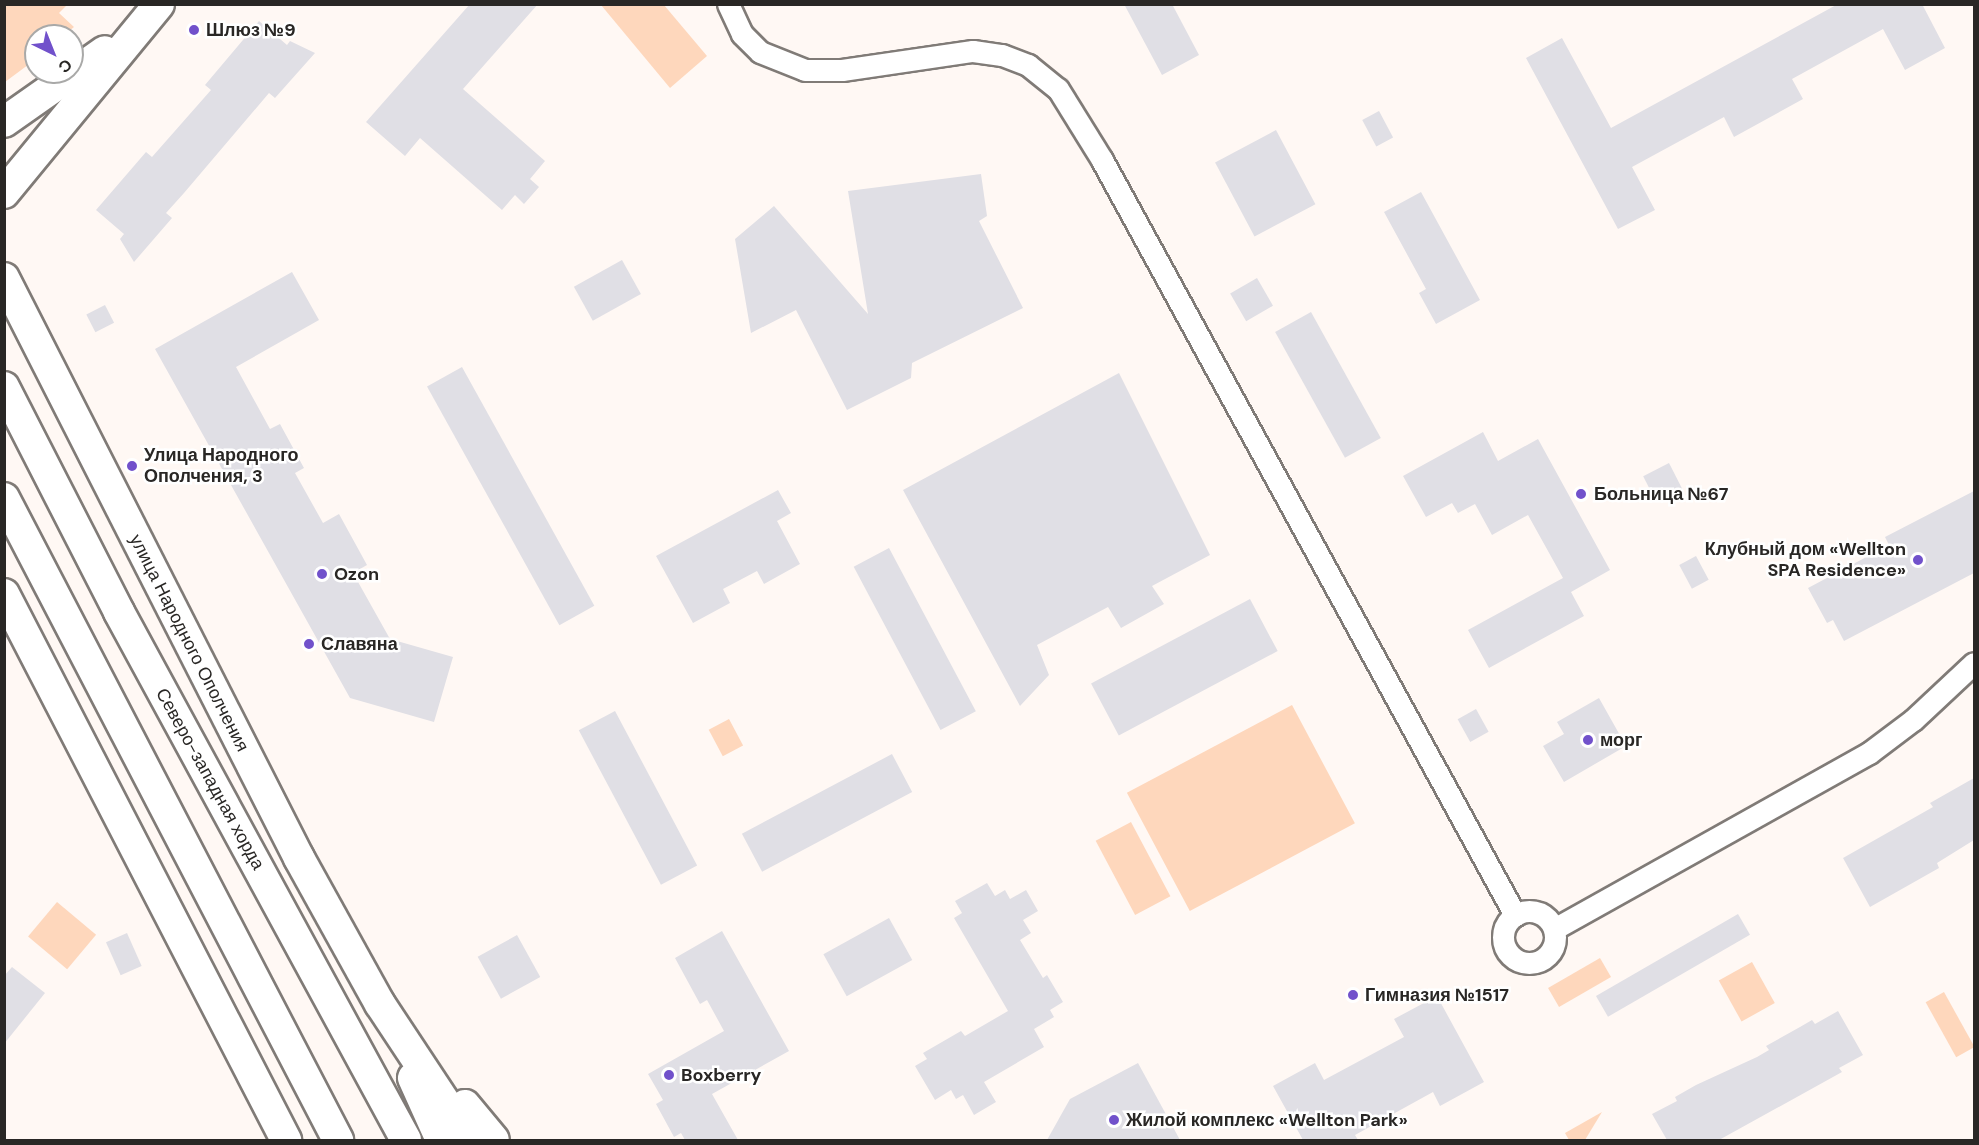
<!DOCTYPE html>
<html>
<head>
<meta charset="utf-8">
<style>
  body { margin:0 }
  #map { position:relative; width:1979px; height:1145px; overflow:hidden; background:#fff8f4; font-family:"DM Sans",sans-serif }
  div>[style] { position:absolute }
  .green>* { inset:0; background:#fed7bc; transform-origin:0 0 }
  .building>* { inset:0; background:#e0dfe5; transform-origin:0 0 }
  .roads { filter:drop-shadow(2px 0 #807b77) drop-shadow(-2px 0 #807b77) drop-shadow(0 2px #807b77) drop-shadow(0 -2px #807b77) }
  .street>* { height:21px; margin:-10.5px; padding:0 10.5px; transform-origin:10.5px; border-radius:10.5px; background:#fff }
  .street>.ring { margin:-10.5px; padding:0; box-sizing:content-box; background:none; border:21px solid #fff; border-radius:50% }
  .secondary>* { height:30px; margin:-15px; padding:0 15px; transform-origin:15px; border-radius:15px; background:#fff }
  .dots>* { width:16px; height:16px; translate:-50% -50%; box-sizing:border-box; border:3px solid #fff; border-radius:50% }
  span { translate:-50% -50%; white-space:nowrap; text-align:center; line-height:1.15; -webkit-text-stroke:5px #fff; paint-order:stroke }
  .poi-label { font-size:18px; color:#292725; font-weight:700 }
  .left { translate:0 -50%; text-align:left }
  .right { translate:-100% -50%; text-align:right }
  .street-label { font-size:18px; color:#292725 }
  .frame { position:absolute; inset:0; border:6px solid #292725; pointer-events:none }
  .north { position:absolute; left:24px; top:24px; width:60px; height:60px; box-sizing:border-box; background:#fff; border:2px solid #a9a9a8; border-radius:50%; rotate:137deg; font-size:16px; font-weight:700; line-height:24px; text-align:center; color:#292725 }
  .north::after { content:''; display:block; margin:auto; width:21px; height:27px; background:#7151cb; clip-path:polygon(50% 0,100% 100%,50% 72%,0 100%) }
</style>
</head>
<body>
<div id="map">
  <div class="green">
    <div style="clip-path:polygon(5px 4px,67px 5px,59px 13px,74px 27px,63px 36px,36px 36px,36px 59px,5px 82px)"></div>
    <div style="clip-path:polygon(601px 5px,664px 5px,707px 56px,670px 88px)"></div>
    <div style="left:1292px;top:705px;width:134px;height:187px;rotate:62deg"></div>
    <div style="left:729px;top:719px;width:30px;height:23px;rotate:62deg"></div>
    <div style="left:1131px;top:822px;width:84px;height:40px;rotate:62deg"></div>
    <div style="left:57px;top:902px;width:51px;height:45px;rotate:40deg"></div>
    <div style="left:1600px;top:958px;width:22px;height:60px;rotate:60deg"></div>
    <div style="left:1752px;top:962px;width:47px;height:38px;rotate:61deg"></div>
    <div style="left:1944px;top:992px;width:63px;height:21px;rotate:61deg"></div>
    <div style="clip-path:polygon(1602px 1112px,1585px 1140px,1569px 1140px,1565px 1133px)"></div>
  </div>
  <div class="building">
    <div style="clip-path:polygon(470px 4px,538px 4px,463px 89px,545px 161px,530px 179px,539px 187px,524px 204px,515px 195px,502px 210px,420px 138px,405px 156px,366px 122px)"></div>
    <div style="clip-path:polygon(1124px 4px,1172px 4px,1199px 55px,1162px 75px)"></div>
    <div style="clip-path:polygon(1838px 4px,1922px 4px,1945px 48px,1905px 70px,1883px 29px,1792px 79px,1803px 99px,1734px 137px,1724px 117px,1632px 167px,1655px 210px,1618px 229px,1526px 58px,1562px 38px,1611px 128px)"></div>
    <div style="clip-path:polygon(259px 21px,287px 45px,290px 41px,315px 53px,275px 98px,269px 93px,184px 193px,166px 213px,172px 218px,134px 262px,120px 239px,124px 234px,96px 210px,146px 152px,152px 157px,211px 90px,205px 85px)"></div>
    <div style="left:1379px;top:111px;width:30px;height:19px;rotate:62deg"></div>
    <div style="left:1276px;top:130px;width:84px;height:69px;rotate:62deg"></div>
    <div style="clip-path:polygon(981px 174px,987px 216px,979px 221px,1023px 308px,912px 363px,911px 378px,847px 410px,796px 310px,751px 333px,735px 239px,774px 206px,868px 314px,848px 191px)"></div>
    <div style="clip-path:polygon(1421px 192px,1480px 300px,1436px 324px,1419px 293px,1426px 289px,1384px 212px)"></div>
    <div style="left:622px;top:260px;width:39px;height:55px;rotate:61deg"></div>
    <div style="clip-path:polygon(292px 272px,319px 320px,236px 367px,270px 429px,280px 424px,304px 468px,295px 473px,323px 523px,339px 514px,367px 565px,353px 573px,390px 639px,453px 657px,434px 722px,350px 698px,155px 349px)"></div>
    <div style="left:1257px;top:278px;width:32px;height:31px;rotate:60deg"></div>
    <div style="left:105px;top:305px;width:20px;height:21px;rotate:63deg"></div>
    <div style="left:1311px;top:312px;width:144px;height:41px;rotate:61deg"></div>
    <div style="left:462px;top:367px;width:273px;height:40px;rotate:61deg"></div>
    <div style="clip-path:polygon(1119px 373px,1210px 555px,1152px 586px,1164px 604px,1121px 628px,1108px 607px,1037px 645px,1049px 675px,1020px 706px,903px 490px)"></div>
    <div style="clip-path:polygon(1483px 432px,1498px 461px,1538px 439px,1610px 570px,1571px 592px,1584px 616px,1489px 668px,1468px 630px,1563px 578px,1528px 515px,1492px 535px,1475px 504px,1458px 513px,1452px 503px,1426px 517px,1403px 476px)"></div>
    <div style="left:1669px;top:463px;width:29px;height:29px;rotate:63deg"></div>
    <div style="clip-path:polygon(778px 490px,791px 513px,777px 521px,800px 564px,764px 584px,757px 571px,723px 589px,730px 603px,693px 623px,656px 556px)"></div>
    <div style="clip-path:polygon(1974px 491px,1974px 573px,1844px 641px,1833px 620px,1827px 623px,1808px 588px,1889px 545px,1885px 537px)"></div>
    <div style="left:889px;top:548px;width:185px;height:40px;rotate:62deg"></div>
    <div style="left:1696px;top:556px;width:27px;height:19px;rotate:62deg"></div>
    <div style="left:1250px;top:599px;width:59px;height:180px;rotate:62deg"></div>
    <div style="clip-path:polygon(1599px 698px,1626px 746px,1564px 782px,1543px 746px,1564px 734px,1557px 722px)"></div>
    <div style="left:1476px;top:709px;width:26px;height:21px;rotate:61deg"></div>
    <div style="left:615px;top:711px;width:175px;height:41px;rotate:62deg"></div>
    <div style="left:892px;top:754px;width:43px;height:170px;rotate:62deg"></div>
    <div style="clip-path:polygon(1974px 778px,1974px 840px,1937px 863px,1939px 868px,1870px 907px,1843px 858px,1933px 807px,1930px 803px)"></div>
    <div style="clip-path:polygon(987px 883px,995px 896px,1005px 890px,1010px 899px,1026px 890px,1038px 911px,1023px 920px,1031px 933px,1020px 940px,1043px 978px,1047px 975px,1063px 1002px,1050px 1010px,1054px 1017px,1034px 1029px,1044px 1047px,984px 1082px,996px 1102px,974px 1115px,963px 1095px,956px 1099px,951px 1090px,935px 1100px,915px 1066px,927px 1059px,923px 1053px,961px 1031px,965px 1036px,1008px 1011px,954px 918px,962px 913px,955px 901px)"></div>
    <div style="left:1738px;top:914px;width:24px;height:164px;rotate:60deg"></div>
    <div style="left:889px;top:918px;width:48px;height:75px;rotate:61deg"></div>
    <div style="clip-path:polygon(722px 931px,789px 1051px,712px 1094px,738px 1140px,685px 1140px,681px 1133px,674px 1137px,656px 1104px,663px 1100px,648px 1074px,724px 1031px,707px 1000px,700px 1004px,675px 958px)"></div>
    <div style="left:127px;top:933px;width:36px;height:23px;rotate:66deg"></div>
    <div style="left:517px;top:935px;width:48px;height:45px;rotate:61deg"></div>
    <div style="clip-path:polygon(12px 967px,45px 993px,4px 1044px,4px 976px)"></div>
    <div style="clip-path:polygon(1437px 996px,1484px 1082px,1440px 1106px,1433px 1092px,1355px 1135px,1358px 1140px,1303px 1140px,1273px 1086px,1315px 1063px,1324px 1080px,1404px 1037px,1394px 1019px)"></div>
    <div style="clip-path:polygon(1838px 1011px,1863px 1055px,1839px 1068px,1842px 1072px,1719px 1140px,1667px 1140px,1652px 1114px,1677px 1101px,1675px 1097px,1696px 1085px,1757px 1057px,1769px 1050px,1766px 1046px,1800px 1027px,1812px 1020px,1815px 1024px)"></div>
    <div style="clip-path:polygon(1138px 1063px,1180px 1140px,1047px 1140px,1070px 1099px)"></div>
  </div>
  <div class="roads">
    <div class="street">
      <div style="left:728px;top:4px;width:33px;rotate:65deg"></div>
      <div style="left:742px;top:34px;width:25px;rotate:45deg"></div>
      <div style="left:760px;top:52px;width:48px;rotate:21.8deg"></div>
      <div style="left:805px;top:70px;width:37px"></div>
      <div style="left:842px;top:70px;width:132px;rotate:-8.3deg"></div>
      <div style="left:973px;top:51px;width:29px;rotate:8deg"></div>
      <div style="left:1002px;top:55px;width:28px;rotate:21deg"></div>
      <div style="left:1028px;top:65px;width:38px;rotate:39deg"></div>
      <div style="left:1058px;top:89px;width:84px;rotate:58.2deg"></div>
      <div style="left:1102px;top:160px;width:861px;rotate:61.32deg"></div>
      <div class="ring" style="left:1503px;top:911px;width:31px;height:31px"></div>
      <div style="left:1554px;top:929px;width:361px;rotate:-29.2deg"></div>
      <div style="left:1869px;top:753px;width:55px;rotate:-36.9deg"></div>
      <div style="left:1913px;top:720px;width:83px;rotate:-43.1deg"></div>
    </div>
    <div class="secondary">
      <div style="left:4px;top:122px;width:123px;rotate:-35.1deg"></div>
      <div style="left:4px;top:193px;width:244px;rotate:-50.6deg"></div>
      <div style="left:4px;top:278px;width:651px;rotate:63.04deg"></div>
      <div style="left:299px;top:858px;width:167px;rotate:61deg"></div>
      <div style="left:380px;top:1004px;width:163px;rotate:56.5deg"></div>
      <div style="left:4px;top:387px;width:253px;rotate:62.9deg"></div>
      <div style="left:119px;top:612px;width:601px;rotate:61.47deg"></div>
      <div style="left:4px;top:498px;width:724px;rotate:62.51deg"></div>
      <div style="left:4px;top:594px;width:615px;rotate:62.68deg"></div>
      <div style="left:413px;top:1078px;width:68px;rotate:65.7deg"></div>
      <div style="left:465px;top:1105px;width:45px;rotate:50.4deg"></div>
    </div>
  </div>
  <div class="dots">
    <div style="left:194px;top:30px;background:#7151cb"></div>
    <div style="left:132px;top:466px;background:#7151cb"></div>
    <div style="left:1581px;top:494px;background:#7151cb"></div>
    <div style="left:1918px;top:560px;background:#7151cb"></div>
    <div style="left:322px;top:574px;background:#7151cb"></div>
    <div style="left:309px;top:644px;background:#7151cb"></div>
    <div style="left:1588px;top:740px;background:#7151cb"></div>
    <div style="left:1353px;top:995px;background:#7151cb"></div>
    <div style="left:669px;top:1075px;background:#7151cb"></div>
    <div style="left:1114px;top:1120px;background:#7151cb"></div>
  </div>
  <div class="poi-label">
    <span class="left" style="left:206px;top:30px">Шлюз №9</span>
    <span class="left" style="left:144px;top:466px">Улица Народного<br>Ополчения, 3</span>
    <span class="left" style="left:1594px;top:494px">Больница №67</span>
    <span class="right" style="left:1906px;top:560px">Клубный дом «Wellton<br>SPA Residence»</span>
    <span class="left" style="left:334px;top:574px">Ozon</span>
    <span class="left" style="left:321px;top:644px">Славяна</span>
    <span class="left" style="left:1600px;top:740px">морг</span>
    <span class="left" style="left:1365px;top:995px">Гимназия №1517</span>
    <span class="left" style="left:681px;top:1075px">Boxberry</span>
    <span class="left" style="left:1126px;top:1120px">Жилой комплекс «Wellton Park»</span>
  </div>
  <div class="street-label">
    <span style="left:189px;top:643px;rotate:63deg">улица Народного Ополчения</span>
    <span style="left:210px;top:779px;rotate:61deg">Северо-западная хорда</span>
  </div>
  <div class="frame"></div>
  <div class="north">С</div>
</div>
</body>
</html>
